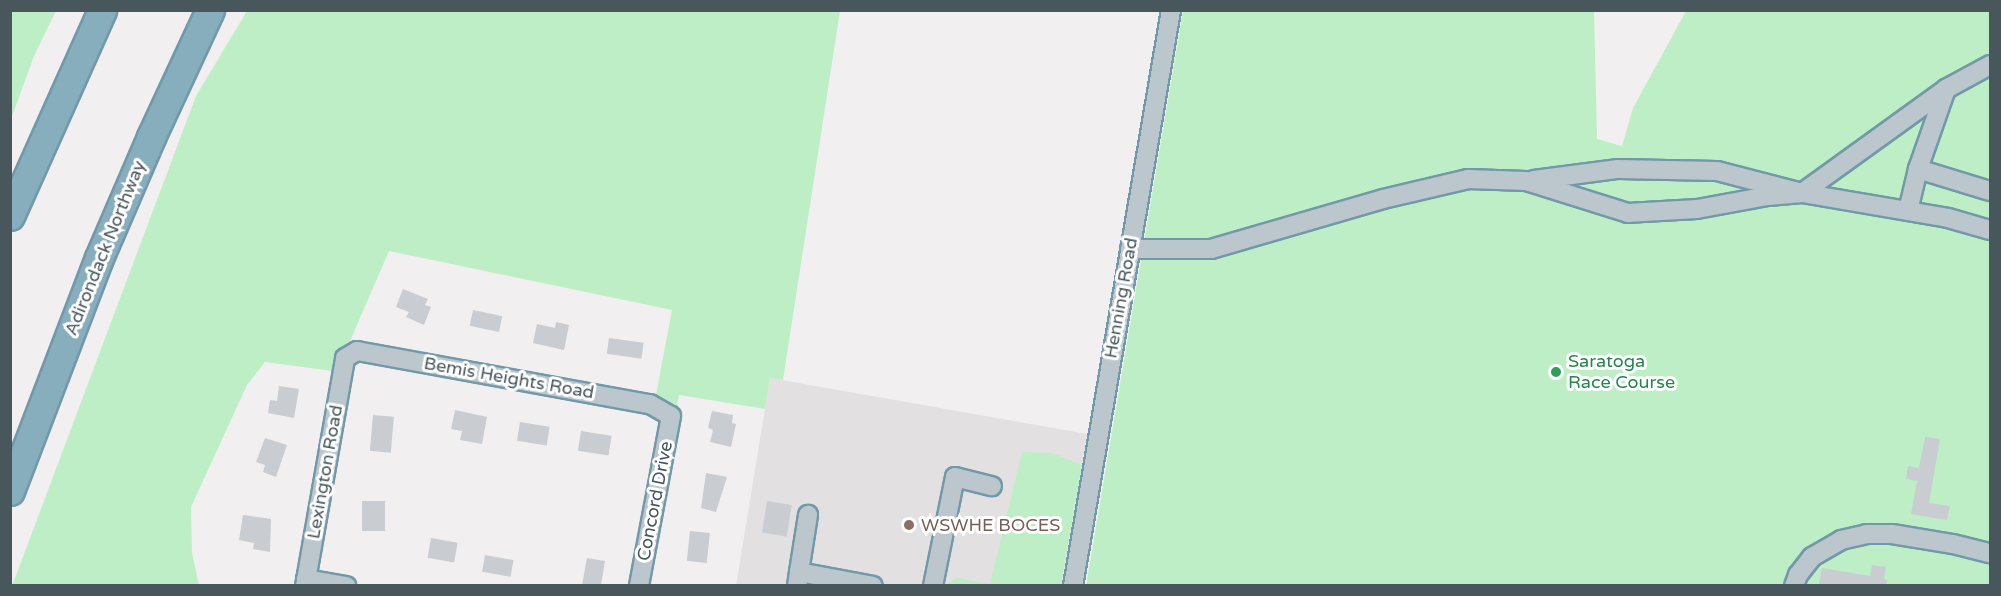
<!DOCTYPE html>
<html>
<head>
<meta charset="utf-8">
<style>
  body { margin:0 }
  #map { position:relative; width:2001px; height:596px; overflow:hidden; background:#f1eff0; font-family:"Varela Round",sans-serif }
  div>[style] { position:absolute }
  .education>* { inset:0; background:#e2e0e1 }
  .green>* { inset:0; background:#beeec5 }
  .building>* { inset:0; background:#c9cdd1; transform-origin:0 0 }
  .roads { filter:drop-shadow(2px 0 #7299a9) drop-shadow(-2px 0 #7299a9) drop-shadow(0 2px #7299a9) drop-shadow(0 -2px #7299a9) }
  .minor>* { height:18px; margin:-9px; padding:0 9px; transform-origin:9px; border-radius:9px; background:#bbc7cc }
  .highway>* { height:27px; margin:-13.5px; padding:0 13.5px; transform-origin:13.5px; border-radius:13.5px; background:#87aebd }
  .dots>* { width:16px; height:16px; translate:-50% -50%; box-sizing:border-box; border:3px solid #fff; border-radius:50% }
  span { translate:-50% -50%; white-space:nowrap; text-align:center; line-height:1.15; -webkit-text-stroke:6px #fff; paint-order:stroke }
  .street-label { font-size:18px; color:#47575c }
  .leisure-label { font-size:18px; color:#27864d }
  .left { translate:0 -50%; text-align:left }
  .education-label { font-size:18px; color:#785e54 }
  .frame { position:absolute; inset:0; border:12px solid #47575c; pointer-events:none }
</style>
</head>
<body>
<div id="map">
  <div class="education">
    <div style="clip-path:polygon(770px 378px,1087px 434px,1061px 585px,736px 586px)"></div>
  </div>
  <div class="green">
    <div style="clip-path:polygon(11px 10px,56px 11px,34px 56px,11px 119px)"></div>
    <div style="clip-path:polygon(247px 11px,840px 11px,783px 380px,770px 378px,765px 409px,679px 395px,675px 415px,667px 402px,656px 395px,672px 310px,389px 251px,350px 341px,340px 349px,333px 371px,265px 362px,247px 385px,191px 507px,192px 553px,199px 585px,12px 586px,196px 96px)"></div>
    <div style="clip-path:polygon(1183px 11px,1594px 11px,1597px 139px,1622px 146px,1633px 108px,1686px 11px,1990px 11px,1990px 585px,1086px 586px)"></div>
    <div style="clip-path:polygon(1022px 452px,1052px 453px,1082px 465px,1061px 585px,944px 585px,957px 578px,990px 584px)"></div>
  </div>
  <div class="building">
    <div style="clip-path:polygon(403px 289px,428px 299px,425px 305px,431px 307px,424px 325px,406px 317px,409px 312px,396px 307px)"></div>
    <div style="left:473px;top:310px;width:30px;height:16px;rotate:12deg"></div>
    <div style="clip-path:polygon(556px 322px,569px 325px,564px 350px,533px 343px,537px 324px,555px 328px)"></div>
    <div style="left:609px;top:338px;width:35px;height:16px;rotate:8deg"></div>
    <div style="clip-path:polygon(279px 386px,299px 389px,294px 418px,268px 413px,270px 400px,277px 401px)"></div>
    <div style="clip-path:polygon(455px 410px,487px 417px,482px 444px,460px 440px,462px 431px,451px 429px)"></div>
    <div style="clip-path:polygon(712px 411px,733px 415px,732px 423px,736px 424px,731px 447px,710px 442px,713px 430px,708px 428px)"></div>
    <div style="left:373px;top:415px;width:21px;height:36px;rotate:5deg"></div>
    <div style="left:520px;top:422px;width:30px;height:19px;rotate:9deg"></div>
    <div style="left:581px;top:431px;width:31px;height:20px;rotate:9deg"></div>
    <div style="clip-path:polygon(1925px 437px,1940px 439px,1929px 503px,1950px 506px,1947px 520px,1911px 514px,1917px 481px,1906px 479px,1908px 466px,1919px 468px)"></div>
    <div style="clip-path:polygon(265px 438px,287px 445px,276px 477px,263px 472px,265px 465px,256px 462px)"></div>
    <div style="clip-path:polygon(706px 473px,727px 477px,716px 512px,701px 508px)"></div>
    <div style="left:362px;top:501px;width:23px;height:30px"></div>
    <div style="left:767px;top:501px;width:25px;height:32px;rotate:9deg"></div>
    <div style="clip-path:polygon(243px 515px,271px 519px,270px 552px,253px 549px,254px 543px,239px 540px)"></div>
    <div style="left:690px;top:531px;width:20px;height:30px;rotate:6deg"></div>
    <div style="left:431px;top:538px;width:27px;height:20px;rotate:10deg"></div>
    <div style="left:485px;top:555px;width:29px;height:17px;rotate:10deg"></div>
    <div style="clip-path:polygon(587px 558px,605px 561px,601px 585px,582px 585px)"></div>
    <div style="clip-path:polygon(1872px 565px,1886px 567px,1884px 579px,1887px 580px,1886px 585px,1819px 584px,1822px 568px,1870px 576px)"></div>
  </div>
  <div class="roads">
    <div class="minor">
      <div style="left:1918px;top:169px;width:75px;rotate:17deg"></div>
      <div style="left:1534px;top:180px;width:85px;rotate:-7.5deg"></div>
      <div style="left:1618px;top:169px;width:99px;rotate:1.2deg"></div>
      <div style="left:1717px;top:171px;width:88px;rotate:14.5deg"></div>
      <div style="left:1802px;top:193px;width:178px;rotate:-35.8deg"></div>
      <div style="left:1946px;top:89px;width:50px;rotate:-28.6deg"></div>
      <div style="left:1908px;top:211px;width:43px;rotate:-76.6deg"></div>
      <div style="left:1918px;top:169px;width:85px;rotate:-70.7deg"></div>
      <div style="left:1130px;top:249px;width:81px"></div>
      <div style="left:1211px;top:249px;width:179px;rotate:-16.2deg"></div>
      <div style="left:1383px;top:199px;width:87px;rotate:-13.2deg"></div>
      <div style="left:1468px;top:179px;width:58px;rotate:2deg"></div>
      <div style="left:1526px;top:181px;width:107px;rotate:17.4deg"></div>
      <div style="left:1628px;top:213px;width:69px;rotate:-3.3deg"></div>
      <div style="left:1697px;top:209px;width:72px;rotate:-10.4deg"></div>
      <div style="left:1768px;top:196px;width:34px;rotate:-5deg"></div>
      <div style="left:1802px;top:193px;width:148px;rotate:9.7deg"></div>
      <div style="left:1948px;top:218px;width:44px;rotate:15.9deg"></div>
      <div style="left:799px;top:572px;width:58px;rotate:-81deg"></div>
      <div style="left:306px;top:579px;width:41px;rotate:9.9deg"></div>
      <div style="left:305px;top:586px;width:231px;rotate:-80deg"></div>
      <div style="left:345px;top:358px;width:14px;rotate:-30deg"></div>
      <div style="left:357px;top:351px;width:298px;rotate:10.3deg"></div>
      <div style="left:650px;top:404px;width:24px;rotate:30deg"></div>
      <div style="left:671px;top:416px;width:173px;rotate:100.7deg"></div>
      <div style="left:797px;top:586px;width:14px;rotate:-82deg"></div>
      <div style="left:799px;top:572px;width:75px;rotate:10.7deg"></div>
      <div style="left:933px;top:586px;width:111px;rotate:-78.6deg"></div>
      <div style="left:955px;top:477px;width:38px;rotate:14deg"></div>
      <div style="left:1073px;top:586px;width:584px;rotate:-80.34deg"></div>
      <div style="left:1794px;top:586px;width:12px;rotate:-70deg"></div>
      <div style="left:1798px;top:575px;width:23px;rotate:-52deg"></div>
      <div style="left:1812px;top:557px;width:34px;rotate:-30deg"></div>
      <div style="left:1841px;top:540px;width:26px;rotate:-13deg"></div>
      <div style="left:1866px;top:534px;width:26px"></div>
      <div style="left:1892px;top:534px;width:62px;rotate:9.3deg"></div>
      <div style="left:1953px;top:544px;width:38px;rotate:14deg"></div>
    </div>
    <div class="highway">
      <div style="left:10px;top:216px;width:226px;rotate:-65.9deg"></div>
      <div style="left:10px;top:491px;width:249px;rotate:-69.1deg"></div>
      <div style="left:99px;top:258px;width:132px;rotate:-66.7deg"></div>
      <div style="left:151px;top:137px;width:140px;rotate:-65.1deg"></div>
    </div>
  </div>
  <div class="dots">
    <div style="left:1556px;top:372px;background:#2e9e5b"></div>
    <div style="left:909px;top:525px;background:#8d6e63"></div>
  </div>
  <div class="street-label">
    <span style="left:105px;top:248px;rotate:-68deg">Adirondack Northway</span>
    <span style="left:1121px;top:298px;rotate:-80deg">Henning Road</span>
    <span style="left:509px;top:378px;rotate:10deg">Bemis Heights Road</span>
    <span style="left:325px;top:472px;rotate:-80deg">Lexington Road</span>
    <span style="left:655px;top:501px;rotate:-79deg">Concord Drive</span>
  </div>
  <div class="leisure-label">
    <span class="left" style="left:1568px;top:372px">Saratoga<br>Race Course</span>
  </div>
  <div class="education-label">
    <span class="left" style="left:921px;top:525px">WSWHE BOCES</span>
  </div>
  <div class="frame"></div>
</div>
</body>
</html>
